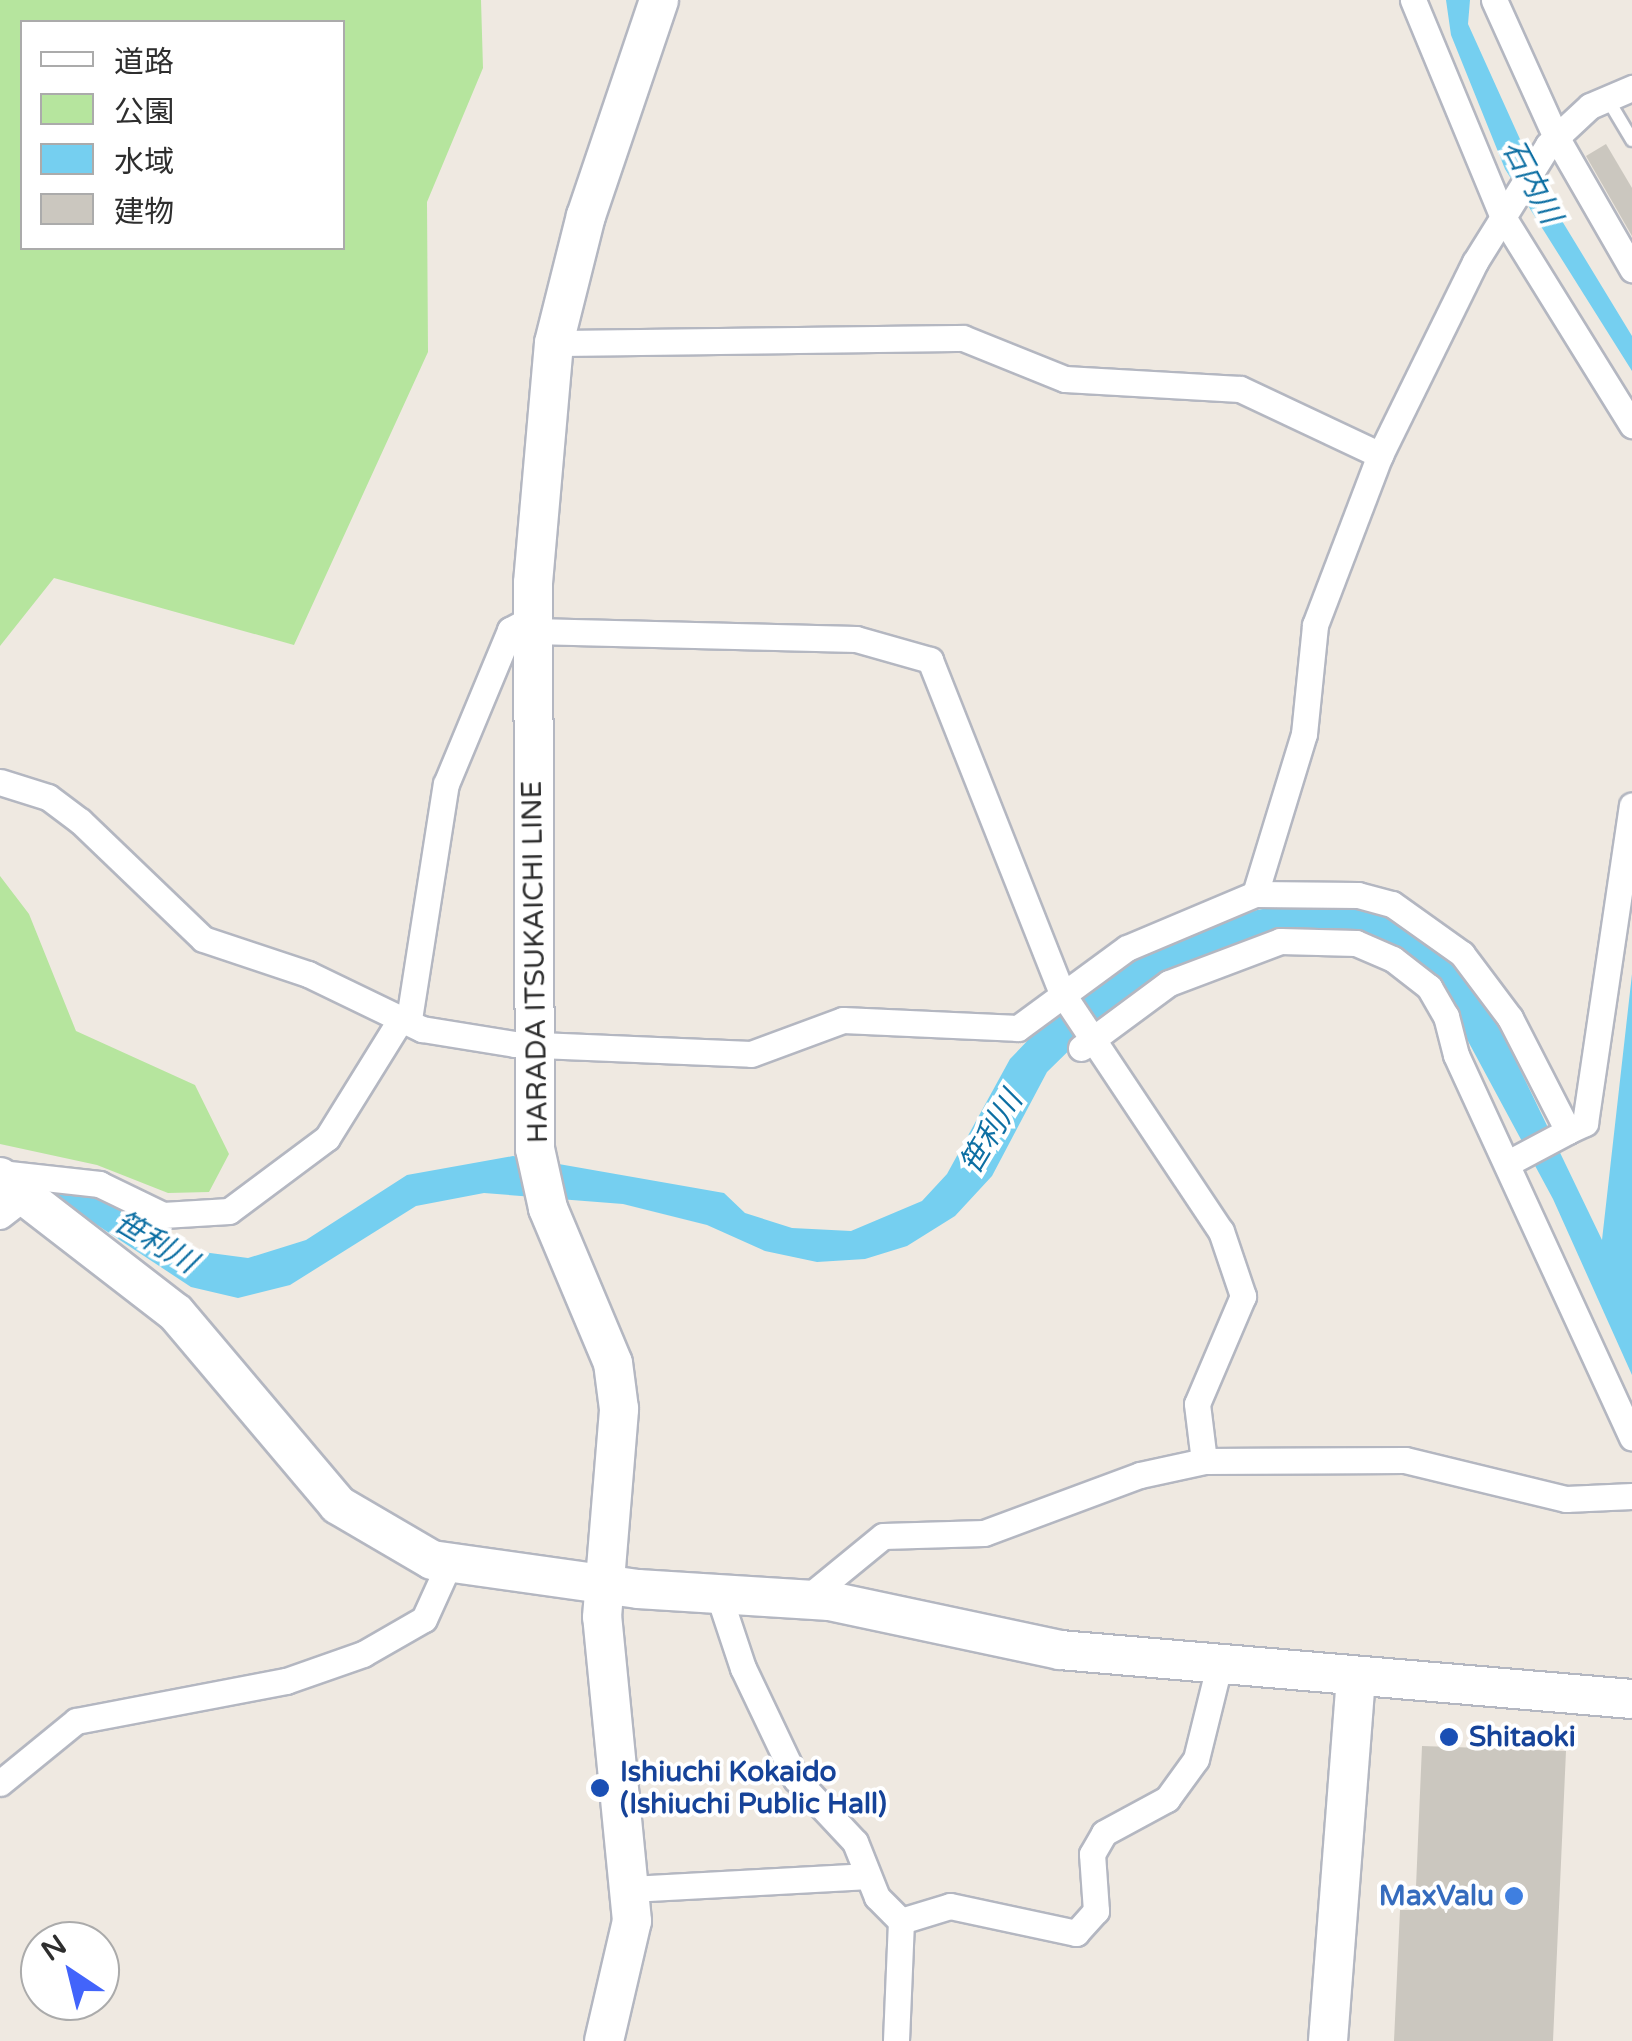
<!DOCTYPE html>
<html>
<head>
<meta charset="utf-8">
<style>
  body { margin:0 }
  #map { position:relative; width:1632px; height:2041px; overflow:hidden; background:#efe9e1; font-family:"Varela Round","Noto Sans JP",sans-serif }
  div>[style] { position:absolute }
  .green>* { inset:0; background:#b6e59e }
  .water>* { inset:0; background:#75cff0 }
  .building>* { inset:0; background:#cbc7bf }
  .roads { filter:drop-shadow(2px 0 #b4b7c1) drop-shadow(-2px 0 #b4b7c1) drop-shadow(0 2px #b4b7c1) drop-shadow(0 -2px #b4b7c1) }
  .lane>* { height:12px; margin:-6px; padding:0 6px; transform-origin:6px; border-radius:6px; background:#fff }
  .street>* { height:25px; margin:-12.5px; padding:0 12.5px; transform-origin:12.5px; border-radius:12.5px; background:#fff }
  .secondary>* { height:38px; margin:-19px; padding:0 19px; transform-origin:19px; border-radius:19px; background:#fff }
  .dots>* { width:28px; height:28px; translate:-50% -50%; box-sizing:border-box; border:5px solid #fff; border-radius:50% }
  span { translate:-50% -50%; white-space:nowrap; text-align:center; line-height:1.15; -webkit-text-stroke:8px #fff; paint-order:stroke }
  .street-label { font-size:28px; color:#2e2e2e }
  .transit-label { font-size:28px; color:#164399; font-weight:700 }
  .left { translate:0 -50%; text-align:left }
  .shop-label { font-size:28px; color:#366cbe; font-weight:700 }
  .right { translate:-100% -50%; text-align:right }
  .water-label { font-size:30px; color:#0d6fa3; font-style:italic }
  .legend { position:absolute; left:20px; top:20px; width:325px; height:230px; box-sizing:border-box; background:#fff; border:2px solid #ababab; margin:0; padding:12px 18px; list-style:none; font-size:30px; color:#2e2e2e }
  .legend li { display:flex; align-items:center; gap:20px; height:50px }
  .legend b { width:50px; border:2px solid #ababab }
  .north { position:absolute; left:20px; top:1921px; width:100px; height:100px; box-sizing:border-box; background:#fff; border:2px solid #ababab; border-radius:50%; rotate:325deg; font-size:28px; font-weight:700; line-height:40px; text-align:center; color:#2e2e2e }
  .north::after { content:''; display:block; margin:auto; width:35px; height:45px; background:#4264fb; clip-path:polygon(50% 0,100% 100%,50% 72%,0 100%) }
</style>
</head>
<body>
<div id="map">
  <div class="green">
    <div style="clip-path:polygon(evenodd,0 0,481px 0,483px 68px,427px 202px,428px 352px,294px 645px,54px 578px,0 646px,0 0,22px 22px,342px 22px,342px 248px,22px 248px,22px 22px)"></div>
    <div style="clip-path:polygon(0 876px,29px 914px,76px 1031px,195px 1085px,229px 1154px,209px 1192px,168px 1193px,97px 1165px,0 1144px)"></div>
  </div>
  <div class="water">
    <div style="clip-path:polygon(1446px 0,1470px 0,1468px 24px,1542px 188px,1632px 336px,1632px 371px,1505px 169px,1451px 35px)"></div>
    <div style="clip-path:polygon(1306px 901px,1377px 909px,1434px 944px,1488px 1003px,1602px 1240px,1632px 974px,1632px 1375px,1553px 1199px,1448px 1004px,1319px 931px,1096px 1024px,1047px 1072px,992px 1176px,955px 1216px,907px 1246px,865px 1259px,817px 1262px,765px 1251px,707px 1225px,623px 1204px,484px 1193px,416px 1206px,290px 1285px,238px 1298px,191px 1287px,88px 1219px,0 1206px,0 1186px,113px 1196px,195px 1251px,248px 1258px,306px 1240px,407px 1175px,513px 1156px,724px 1193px,745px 1213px,792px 1228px,851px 1231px,922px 1201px,947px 1174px,1010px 1059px,1054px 1013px,1136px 955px,1231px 915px)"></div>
  </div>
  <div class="building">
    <div style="clip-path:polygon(1606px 144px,1632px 188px,1632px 236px,1586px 156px)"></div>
    <div style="clip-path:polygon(1422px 1746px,1566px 1751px,1553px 2041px,1394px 2041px,1400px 1910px,1415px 1910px)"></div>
  </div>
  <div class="roads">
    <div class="lane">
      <div style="left:1607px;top:98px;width:49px;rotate:59.2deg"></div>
    </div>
    <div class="street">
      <div style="left:1413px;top:0;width:235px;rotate:67.5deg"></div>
      <div style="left:1503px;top:217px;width:245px;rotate:58.2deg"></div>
      <div style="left:1494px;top:0;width:148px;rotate:65.7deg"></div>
      <div style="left:1555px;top:135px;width:155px;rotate:60.1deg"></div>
      <div style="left:554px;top:343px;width:409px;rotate:-0.7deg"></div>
      <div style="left:963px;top:338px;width:110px;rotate:21.9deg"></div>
      <div style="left:1065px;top:379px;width:175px;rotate:3.3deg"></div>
      <div style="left:1240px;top:389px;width:155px;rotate:25.2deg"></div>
      <div style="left:533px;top:631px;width:323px;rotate:1.4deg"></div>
      <div style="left:856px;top:639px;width:77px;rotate:15.8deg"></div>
      <div style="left:930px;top:660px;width:358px;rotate:68.4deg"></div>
      <div style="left:1062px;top:993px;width:286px;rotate:56.3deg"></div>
      <div style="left:1221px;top:1231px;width:69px;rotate:71.3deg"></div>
      <div style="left:1243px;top:1296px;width:117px;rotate:113.1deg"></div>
      <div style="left:1197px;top:1404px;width:57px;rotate:83deg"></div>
      <div style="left:0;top:782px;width:50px;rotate:17.4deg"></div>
      <div style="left:48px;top:797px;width:40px;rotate:37deg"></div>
      <div style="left:80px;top:821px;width:170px;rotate:43.8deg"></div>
      <div style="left:203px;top:939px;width:111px;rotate:18.4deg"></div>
      <div style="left:308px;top:974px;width:127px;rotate:25.8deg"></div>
      <div style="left:422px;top:1029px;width:94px;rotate:9.2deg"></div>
      <div style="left:515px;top:1044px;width:236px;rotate:2.4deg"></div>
      <div style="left:751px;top:1054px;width:98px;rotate:-20.3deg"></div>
      <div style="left:843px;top:1020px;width:175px;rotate:2.6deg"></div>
      <div style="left:1018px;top:1028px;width:135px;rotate:-36.3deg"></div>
      <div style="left:1127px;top:948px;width:139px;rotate:-22.9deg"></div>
      <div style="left:1255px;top:894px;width:103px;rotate:0.6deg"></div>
      <div style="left:1358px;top:895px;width:35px;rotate:15deg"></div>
      <div style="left:1392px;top:904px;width:86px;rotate:35.5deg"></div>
      <div style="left:1462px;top:954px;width:80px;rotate:53.1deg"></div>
      <div style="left:1510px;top:1018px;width:127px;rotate:62.8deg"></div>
      <div style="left:1568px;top:1131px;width:19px;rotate:-25deg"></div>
      <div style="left:1585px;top:1123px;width:321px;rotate:-81.6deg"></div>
      <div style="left:1255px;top:894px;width:167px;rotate:-73deg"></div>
      <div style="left:1304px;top:734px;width:110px;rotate:-84.2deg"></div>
      <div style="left:1315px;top:625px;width:182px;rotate:-69.1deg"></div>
      <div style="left:1380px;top:455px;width:215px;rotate:-63.8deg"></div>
      <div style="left:1475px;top:262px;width:138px;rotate:-58deg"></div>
      <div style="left:1548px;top:145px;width:57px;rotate:-42.9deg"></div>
      <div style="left:1590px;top:106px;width:46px;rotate:-23.2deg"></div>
      <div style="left:1081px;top:1048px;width:109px;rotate:-36.5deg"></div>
      <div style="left:1169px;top:983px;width:119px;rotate:-20.7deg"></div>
      <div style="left:1280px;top:941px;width:76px;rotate:1.5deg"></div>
      <div style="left:1356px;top:943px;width:40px;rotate:23.4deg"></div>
      <div style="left:1393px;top:959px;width:46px;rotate:37.9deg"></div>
      <div style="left:1429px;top:987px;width:34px;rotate:60deg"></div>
      <div style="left:1446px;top:1016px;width:40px;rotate:75.6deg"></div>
      <div style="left:1456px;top:1055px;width:421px;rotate:65.3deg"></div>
      <div style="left:1510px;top:1162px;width:66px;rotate:-28.1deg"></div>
      <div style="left:0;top:1173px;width:100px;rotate:6.3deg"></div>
      <div style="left:99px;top:1184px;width:71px;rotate:25.8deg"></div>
      <div style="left:163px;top:1215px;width:66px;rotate:-3.5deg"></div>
      <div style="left:229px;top:1211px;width:122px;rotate:-36.7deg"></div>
      <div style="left:327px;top:1138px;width:137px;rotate:-58.2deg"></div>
      <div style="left:399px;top:1022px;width:10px;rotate:-17deg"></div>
      <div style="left:409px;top:1019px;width:238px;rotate:-81.1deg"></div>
      <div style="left:446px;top:784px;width:167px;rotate:-67.4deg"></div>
      <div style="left:510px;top:630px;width:26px;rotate:-28deg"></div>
      <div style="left:0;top:1216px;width:34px;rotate:-38deg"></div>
      <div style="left:718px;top:1593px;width:79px;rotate:71.6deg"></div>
      <div style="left:743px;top:1668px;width:123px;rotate:64.5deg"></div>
      <div style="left:796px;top:1779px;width:86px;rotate:46.9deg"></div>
      <div style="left:855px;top:1842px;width:59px;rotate:68.2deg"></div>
      <div style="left:877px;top:1897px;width:34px;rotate:45deg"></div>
      <div style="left:901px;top:1921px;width:120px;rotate:92.4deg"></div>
      <div style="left:806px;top:1599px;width:99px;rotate:-39.3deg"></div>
      <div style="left:883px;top:1536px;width:101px;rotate:-1.7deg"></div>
      <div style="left:984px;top:1533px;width:166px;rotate:-20.4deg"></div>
      <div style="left:1140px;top:1475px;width:66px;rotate:-12.3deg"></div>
      <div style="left:1204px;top:1461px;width:201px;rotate:-0.3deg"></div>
      <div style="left:1405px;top:1460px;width:166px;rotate:13.6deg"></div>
      <div style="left:1566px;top:1499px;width:66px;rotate:-2.6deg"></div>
      <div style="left:0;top:1783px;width:98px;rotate:-39.2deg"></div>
      <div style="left:76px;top:1721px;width:214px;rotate:-10.8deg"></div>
      <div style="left:286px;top:1681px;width:82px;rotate:-19.3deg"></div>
      <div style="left:363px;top:1654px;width:70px;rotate:-29.8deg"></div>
      <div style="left:424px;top:1619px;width:60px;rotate:-65.6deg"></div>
      <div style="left:629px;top:1889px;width:237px;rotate:-3.1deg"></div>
      <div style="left:901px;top:1921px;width:51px;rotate:-17deg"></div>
      <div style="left:950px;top:1906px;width:129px;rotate:12.1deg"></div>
      <div style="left:1076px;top:1933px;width:30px;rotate:-48deg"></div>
      <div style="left:1096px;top:1911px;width:57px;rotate:-94deg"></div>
      <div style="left:1092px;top:1854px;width:24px;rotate:-60deg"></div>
      <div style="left:1104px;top:1833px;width:72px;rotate:-28.4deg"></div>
      <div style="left:1167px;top:1799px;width:49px;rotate:-54.1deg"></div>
      <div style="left:1196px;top:1759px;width:96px;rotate:-76.1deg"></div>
    </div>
    <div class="secondary">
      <div style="left:0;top:1177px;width:222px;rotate:37.7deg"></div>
      <div style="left:176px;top:1313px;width:251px;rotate:49.8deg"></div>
      <div style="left:338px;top:1505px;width:109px;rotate:30.3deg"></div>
      <div style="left:432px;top:1560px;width:208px;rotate:8deg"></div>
      <div style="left:638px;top:1589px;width:192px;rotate:3.6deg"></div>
      <div style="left:830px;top:1601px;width:235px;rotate:12deg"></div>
      <div style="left:1060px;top:1650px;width:574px;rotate:4.9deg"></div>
      <div style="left:604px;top:2041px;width:123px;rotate:-76.9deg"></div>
      <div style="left:632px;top:1921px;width:305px;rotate:-95.6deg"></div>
      <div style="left:602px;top:1617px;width:209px;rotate:-85.3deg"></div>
      <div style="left:619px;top:1409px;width:46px;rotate:-97.4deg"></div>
      <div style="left:613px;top:1363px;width:168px;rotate:-112.8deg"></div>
      <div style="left:548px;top:1208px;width:60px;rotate:-102.4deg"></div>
      <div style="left:535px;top:1149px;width:566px;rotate:-90.2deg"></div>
      <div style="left:533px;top:583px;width:241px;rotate:-85deg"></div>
      <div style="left:554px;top:343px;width:131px;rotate:-75.9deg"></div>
      <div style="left:586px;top:216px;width:228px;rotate:-71.3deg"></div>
      <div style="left:1328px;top:2041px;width:363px;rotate:-85.6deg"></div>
    </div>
  </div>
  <div class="dots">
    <div style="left:1449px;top:1737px;background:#1a4fb4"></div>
    <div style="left:600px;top:1788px;background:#1a4fb4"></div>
    <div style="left:1514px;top:1896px;background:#3f7fe0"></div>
  </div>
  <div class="street-label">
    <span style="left:535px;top:962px;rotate:-91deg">HARADA ITSUKAICHI LINE</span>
  </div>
  <div class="transit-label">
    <span class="left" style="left:1469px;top:1737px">Shitaoki</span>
    <span class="left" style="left:620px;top:1788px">Ishiuchi Kokaido<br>(Ishiuchi Public Hall)</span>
  </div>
  <div class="shop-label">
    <span class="right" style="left:1494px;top:1896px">MaxValu</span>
  </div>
  <div class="water-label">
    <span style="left:1531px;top:182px;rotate:62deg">石内川</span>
    <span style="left:992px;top:1133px;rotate:-59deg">笹利川</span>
    <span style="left:155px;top:1243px;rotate:31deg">笹利川</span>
  </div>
  <ul class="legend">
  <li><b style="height:12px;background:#fff"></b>道路</li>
  <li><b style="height:28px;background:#b6e59e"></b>公園</li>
  <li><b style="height:28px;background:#75cff0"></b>水域</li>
  <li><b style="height:28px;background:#cbc7bf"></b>建物</li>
  </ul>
  <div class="north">N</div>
</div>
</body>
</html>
